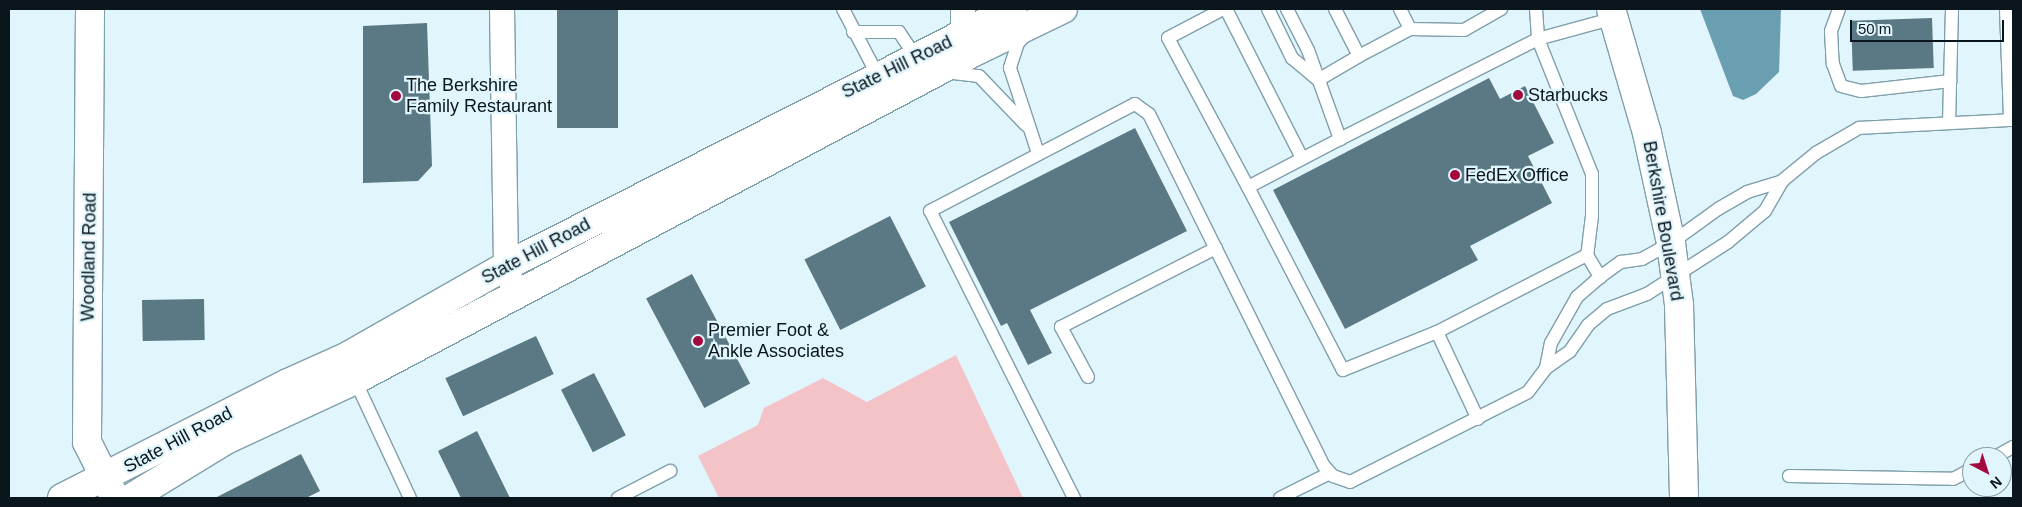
<!DOCTYPE html>
<html>
<head>
<meta charset="utf-8">
<style>
  body { margin:0 }
  #map { position:relative; width:2022px; height:507px; overflow:hidden; background:#e1f5fd; font-family:Helvetica,sans-serif }
  div>[style] { position:absolute }
  .green>* { inset:0; background:#f3c3c7 }
  .water>* { inset:0; background:#6a9eb1 }
  .building>* { inset:0; background:#5a7984; transform-origin:0 0 }
  .roads { filter:drop-shadow(1px 0 #7f9fab) drop-shadow(-1px 0 #7f9fab) drop-shadow(0 1px #7f9fab) drop-shadow(0 -1px #7f9fab) }
  .service>* { height:12px; margin:-6px; padding:0 6px; transform-origin:6px; border-radius:6px; background:#fff }
  .minor>* { height:24px; margin:-12px; padding:0 12px; transform-origin:12px; border-radius:12px; background:#fff }
  .tertiary>* { height:28px; margin:-14px; padding:0 14px; transform-origin:14px; border-radius:14px; background:#fff }
  .secondary>* { height:28px; margin:-14px; padding:0 14px; transform-origin:14px; border-radius:14px; background:#fff }
  .primary>* { height:28px; margin:-14px; padding:0 14px; transform-origin:14px; border-radius:14px; background:#fff }
  .dots>* { width:14px; height:14px; translate:-50% -50%; box-sizing:border-box; border:2px solid #e1f5fd; border-radius:50% }
  span { translate:-50% -50%; white-space:nowrap; text-align:center; line-height:1.15; -webkit-text-stroke:4.5px #e1f5fd; paint-order:stroke }
  .street-label { font-size:18px; color:#0a161b }
  .poi-label { font-size:18px; color:#0a161b }
  .left { translate:0 -50%; text-align:left }
  .frame { position:absolute; inset:0; border:10px solid #0a161b; pointer-events:none }
  .north { position:absolute; left:1962px; top:447px; width:50px; height:50px; box-sizing:border-box; background:#e1f5fd; border:1px solid #8b9ca3; border-radius:50%; rotate:140deg; font-size:14px; font-weight:700; line-height:20px; text-align:center; color:#0a161b }
  .north::after { content:''; display:block; margin:auto; width:18px; height:22px; background:#a4093d; clip-path:polygon(50% 0,100% 100%,50% 72%,0 100%) }
  .scale { position:absolute; left:1850px; top:20px; width:154px; height:22px; box-sizing:border-box; border:2px solid #0a161b; border-top:0; padding-left:6px; font-size:15px; line-height:18px; white-space:nowrap; color:#0a161b; -webkit-text-stroke:4px #e1f5fd; paint-order:stroke }
</style>
</head>
<body>
<div id="map">
  <div class="green">
    <div style="clip-path:polygon(956px 355px,1023px 498px,719px 498px,698px 456px,758px 425px,764px 408px,823px 378px,867px 402px)"></div>
  </div>
  <div class="water">
    <div style="clip-path:polygon(1700px 9px,1781px 9px,1779px 72px,1756px 94px,1743px 100px,1733px 96px)"></div>
  </div>
  <div class="building">
    <div style="left:557px;top:9px;width:61px;height:119px"></div>
    <div style="left:1932px;top:18px;width:50px;height:81px;rotate:88deg"></div>
    <div style="clip-path:polygon(427px 23px,432px 166px,418px 181px,363px 183px,363px 26px)"></div>
    <div style="clip-path:polygon(1489px 78px,1500px 99px,1525px 86px,1554px 143px,1528px 156px,1552px 203px,1470px 246px,1478px 260px,1345px 329px,1273px 190px)"></div>
    <div style="clip-path:polygon(1135px 128px,1187px 231px,1030px 310px,1052px 353px,1028px 365px,1007px 323px,1001px 326px,949px 222px)"></div>
    <div style="left:890px;top:216px;width:79px;height:96px;rotate:63deg"></div>
    <div style="left:692px;top:274px;width:124px;height:52px;rotate:62deg"></div>
    <div style="left:204px;top:299px;width:41px;height:62px;rotate:89deg"></div>
    <div style="left:536px;top:336px;width:42px;height:100px;rotate:65deg"></div>
    <div style="left:594px;top:373px;width:70px;height:37px;rotate:63deg"></div>
    <div style="clip-path:polygon(477px 431px,510px 498px,461px 498px,438px 451px)"></div>
    <div style="clip-path:polygon(301px 454px,320px 491px,306px 498px,215px 498px)"></div>
  </div>
  <div class="roads">
    <div class="service">
      <div style="left:843px;top:9px;width:76px;rotate:62.4deg"></div>
      <div style="left:1223px;top:9px;width:62px;rotate:152.2deg"></div>
      <div style="left:1168px;top:38px;width:169px;rotate:61.8deg"></div>
      <div style="left:1226px;top:9px;width:167px;rotate:63deg"></div>
      <div style="left:1268px;top:9px;width:55px;rotate:63.9deg"></div>
      <div style="left:1292px;top:58px;width:33px;rotate:40deg"></div>
      <div style="left:1287px;top:9px;width:46px;rotate:62.9deg"></div>
      <div style="left:1308px;top:50px;width:95px;rotate:70.2deg"></div>
      <div style="left:1340px;top:139px;width:104px;rotate:152.4deg"></div>
      <div style="left:1248px;top:187px;width:206px;rotate:62.6deg"></div>
      <div style="left:1343px;top:370px;width:101px;rotate:-22deg"></div>
      <div style="left:1437px;top:332px;width:96px;rotate:64.8deg"></div>
      <div style="left:1400px;top:9px;width:22px;rotate:63deg"></div>
      <div style="left:1536px;top:9px;width:30px;rotate:86deg"></div>
      <div style="left:1538px;top:39px;width:145px;rotate:68.2deg"></div>
      <div style="left:1592px;top:174px;width:42px;rotate:90deg"></div>
      <div style="left:1592px;top:216px;width:39px;rotate:97deg"></div>
      <div style="left:1587px;top:255px;width:26px;rotate:59deg"></div>
      <div style="left:1839px;top:9px;width:23px;rotate:110deg"></div>
      <div style="left:1831px;top:31px;width:33px;rotate:87deg"></div>
      <div style="left:1833px;top:64px;width:23px;rotate:70deg"></div>
      <div style="left:1841px;top:86px;width:21px;rotate:14deg"></div>
      <div style="left:1861px;top:91px;width:90px;rotate:-6.4deg"></div>
      <div style="left:2006px;top:9px;width:111px;rotate:87.9deg"></div>
      <div style="left:853px;top:32px;width:46px"></div>
      <div style="left:899px;top:32px;width:30px;rotate:56deg"></div>
      <div style="left:1027px;top:33px;width:13px;rotate:132deg"></div>
      <div style="left:1018px;top:43px;width:26px;rotate:108deg"></div>
      <div style="left:1010px;top:68px;width:89px;rotate:71.8deg"></div>
      <div style="left:1359px;top:56px;width:58px;rotate:-27.9deg"></div>
      <div style="left:1410px;top:29px;width:54px;rotate:1.1deg"></div>
      <div style="left:1464px;top:30px;width:43px;rotate:-29.6deg"></div>
      <div style="left:945px;top:72px;width:34px;rotate:7deg"></div>
      <div style="left:979px;top:76px;width:68px;rotate:46.2deg"></div>
      <div style="left:1318px;top:80px;width:48px;rotate:-30.3deg"></div>
      <div style="left:1359px;top:56px;width:53px;rotate:-117.1deg"></div>
      <div style="left:1949px;top:123px;width:114px;rotate:-88.5deg"></div>
      <div style="left:1340px;top:139px;width:222px;rotate:-26.8deg"></div>
      <div style="left:1538px;top:39px;width:80px;rotate:-15.3deg"></div>
      <div style="left:1437px;top:332px;width:169px;rotate:-27.2deg"></div>
      <div style="left:1546px;top:368px;width:25px;rotate:-79deg"></div>
      <div style="left:1551px;top:343px;width:53px;rotate:-60.5deg"></div>
      <div style="left:1577px;top:297px;width:30px;rotate:-41deg"></div>
      <div style="left:1600px;top:277px;width:26px;rotate:-36deg"></div>
      <div style="left:1621px;top:262px;width:21px;rotate:-8deg"></div>
      <div style="left:1642px;top:259px;width:33px;rotate:-29deg"></div>
      <div style="left:1671px;top:243px;width:58px;rotate:-35.9deg"></div>
      <div style="left:1718px;top:209px;width:34px;rotate:-30deg"></div>
      <div style="left:1747px;top:192px;width:37px;rotate:-17deg"></div>
      <div style="left:1782px;top:181px;width:44px;rotate:-39.5deg"></div>
      <div style="left:1816px;top:153px;width:50px;rotate:-30.2deg"></div>
      <div style="left:1859px;top:128px;width:154px;rotate:-3deg"></div>
      <div style="left:1088px;top:377px;width:57px;rotate:-118.4deg"></div>
      <div style="left:1061px;top:327px;width:174px;rotate:-27deg"></div>
      <div style="left:354px;top:378px;width:132px;rotate:65deg"></div>
      <div style="left:1995px;top:457px;width:21px;rotate:-29deg"></div>
      <div style="left:1789px;top:476px;width:164px;rotate:1deg"></div>
      <div style="left:1953px;top:479px;width:21px;rotate:-28deg"></div>
      <div style="left:618px;top:498px;width:59px;rotate:-27.4deg"></div>
      <div style="left:1074px;top:498px;width:321px;rotate:-116.6deg"></div>
      <div style="left:930px;top:211px;width:231px;rotate:-27.6deg"></div>
      <div style="left:1135px;top:104px;width:17px;rotate:36deg"></div>
      <div style="left:1149px;top:114px;width:393px;rotate:63.6deg"></div>
      <div style="left:1324px;top:466px;width:13px;rotate:48deg"></div>
      <div style="left:1333px;top:476px;width:18px;rotate:19deg"></div>
      <div style="left:1350px;top:482px;width:199px;rotate:-26.8deg"></div>
      <div style="left:1528px;top:392px;width:30px;rotate:-53deg"></div>
      <div style="left:1546px;top:368px;width:29px;rotate:-35deg"></div>
      <div style="left:1570px;top:351px;width:32px;rotate:-55deg"></div>
      <div style="left:1588px;top:325px;width:25px;rotate:-40deg"></div>
      <div style="left:1607px;top:309px;width:43px;rotate:-20.6deg"></div>
      <div style="left:1647px;top:294px;width:96px;rotate:-32.7deg"></div>
      <div style="left:1728px;top:242px;width:48px;rotate:-40deg"></div>
      <div style="left:1765px;top:211px;width:34px;rotate:-60deg"></div>
      <div style="left:1280px;top:498px;width:56px;rotate:-26.6deg"></div>
    </div>
    <div class="minor">
      <div style="left:502px;top:9px;width:257px;rotate:89.1deg"></div>
      <div style="left:506px;top:266px;width:32px;rotate:72deg"></div>
      <div style="left:963px;top:9px;width:25px;rotate:90deg"></div>
      <div style="left:963px;top:34px;width:16px;rotate:63deg"></div>
    </div>
    <div class="tertiary">
      <div style="left:90px;top:9px;width:433px;rotate:90.4deg"></div>
      <div style="left:87px;top:442px;width:63px;rotate:63.4deg"></div>
    </div>
    <div class="secondary">
      <div style="left:1611px;top:9px;width:129px;rotate:73.8deg"></div>
      <div style="left:1647px;top:133px;width:113px;rotate:77.7deg"></div>
      <div style="left:1671px;top:243px;width:63px;rotate:82.6deg"></div>
      <div style="left:1679px;top:305px;width:193px;rotate:88.5deg"></div>
    </div>
    <div class="primary">
      <div style="left:62px;top:498px;width:254px;rotate:-27deg"></div>
      <div style="left:288px;top:383px;width:66px;rotate:-24.2deg"></div>
      <div style="left:348px;top:356px;width:182px;rotate:-29.7deg"></div>
      <div style="left:506px;top:266px;width:568px;rotate:-26.93deg"></div>
      <div style="left:131px;top:498px;width:111px;rotate:-31.4deg"></div>
      <div style="left:226px;top:440px;width:142px;rotate:-24.9deg"></div>
      <div style="left:355px;top:380px;width:698px;rotate:-27.92deg"></div>
      <div style="left:972px;top:53px;width:101px;rotate:-25.8deg"></div>
    </div>
  </div>
  <div class="dots">
    <div style="left:1518px;top:95px;background:#a4093d"></div>
    <div style="left:396px;top:96px;background:#a4093d"></div>
    <div style="left:1455px;top:175px;background:#a4093d"></div>
    <div style="left:698px;top:341px;background:#a4093d"></div>
  </div>
  <div class="street-label">
    <span style="left:897px;top:67px;rotate:-26deg">State Hill Road</span>
    <span style="left:1663px;top:221px;rotate:80deg">Berkshire Boulevard</span>
    <span style="left:536px;top:251px;rotate:-28deg">State Hill Road</span>
    <span style="left:89px;top:257px;rotate:-89deg">Woodland Road</span>
    <span style="left:178px;top:440px;rotate:-28deg">State Hill Road</span>
  </div>
  <div class="poi-label">
    <span class="left" style="left:406px;top:96px">The Berkshire<br>Family Restaurant</span>
    <span class="left" style="left:1528px;top:95px">Starbucks</span>
    <span class="left" style="left:1465px;top:175px">FedEx Office</span>
    <span class="left" style="left:708px;top:341px">Premier Foot &amp;<br>Ankle Associates</span>
  </div>
  <div class="frame"></div>
  <div class="north">N</div>
  <div class="scale">50 m</div>
</div>
</body>
</html>
